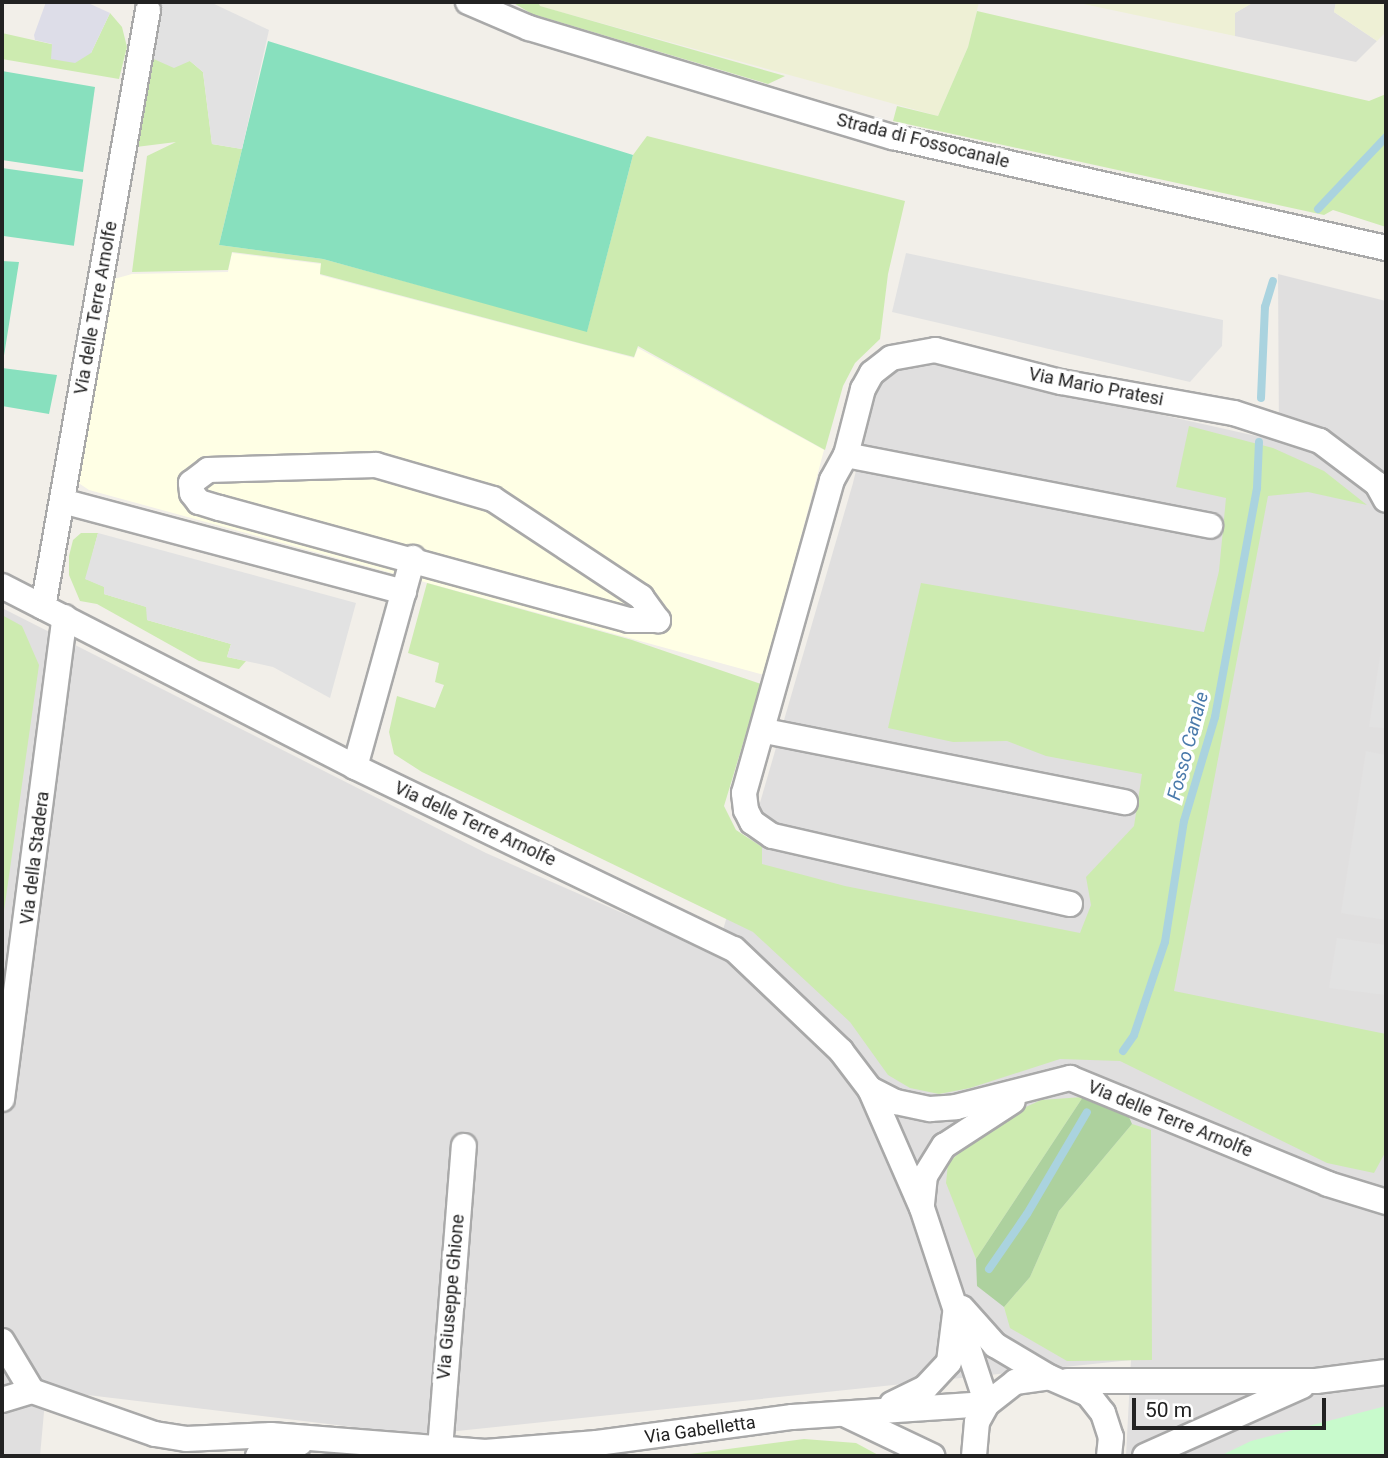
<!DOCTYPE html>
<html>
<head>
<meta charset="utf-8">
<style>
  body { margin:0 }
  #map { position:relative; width:1388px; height:1458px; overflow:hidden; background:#f2efe9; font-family:Roboto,sans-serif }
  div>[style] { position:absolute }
  .residential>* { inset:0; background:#e0dfdf }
  .education>* { inset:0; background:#ffffe5 }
  .farmland>* { inset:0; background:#eef0d5 }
  .grass>* { inset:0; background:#cdebb0 }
  .forest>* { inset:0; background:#add19e }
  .park>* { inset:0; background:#c8facc }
  .pitch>* { inset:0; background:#88e0be; transform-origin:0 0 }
  .parking>* { inset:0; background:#e2e2e2 }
  .plaza>* { inset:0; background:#dddde8 }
  .stream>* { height:8px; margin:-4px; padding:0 4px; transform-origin:4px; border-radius:4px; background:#aad3df }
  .roads { filter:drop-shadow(2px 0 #a9a9a9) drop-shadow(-2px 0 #a9a9a9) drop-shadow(0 2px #a9a9a9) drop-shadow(0 -2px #a9a9a9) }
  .minor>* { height:24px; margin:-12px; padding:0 12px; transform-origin:12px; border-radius:12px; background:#fff }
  span { translate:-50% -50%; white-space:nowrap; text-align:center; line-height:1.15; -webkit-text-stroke:7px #fff; paint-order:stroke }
  .street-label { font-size:18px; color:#222 }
  .water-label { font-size:19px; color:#4a7aab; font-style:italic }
  .frame { position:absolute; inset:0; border:4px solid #222; pointer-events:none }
  .scale { position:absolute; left:1132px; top:1398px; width:194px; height:32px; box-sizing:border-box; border:4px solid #222; border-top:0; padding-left:9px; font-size:21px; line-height:24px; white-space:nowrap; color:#222; -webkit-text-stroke:5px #fff; paint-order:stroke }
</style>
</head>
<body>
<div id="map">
  <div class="residential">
    <div style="clip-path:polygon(1254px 2px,1336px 2px,1334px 12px,1377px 41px,1356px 62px,1235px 36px,1235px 13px)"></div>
    <div style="clip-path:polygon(1278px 274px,1386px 301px,1386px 1456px,1126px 1456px,1131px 1360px,419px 1435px,46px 1390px,40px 1456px,2px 1456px,2px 608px,486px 853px,716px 954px,853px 483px,875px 391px,893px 370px,917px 360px,1279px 441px)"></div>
  </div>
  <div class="education">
    <div style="clip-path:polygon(232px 253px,321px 264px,320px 275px,634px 358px,638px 348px,824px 450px,764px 675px,89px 490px,77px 482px,106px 300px,114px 279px,132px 274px,228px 272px)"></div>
  </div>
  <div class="farmland">
    <div style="clip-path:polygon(538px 2px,979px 2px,968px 47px,938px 116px,539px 6px)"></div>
    <div style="clip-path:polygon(1074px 2px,1254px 2px,1235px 13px,1235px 36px)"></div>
    <div style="clip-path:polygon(1336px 2px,1386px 2px,1386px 32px,1377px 41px,1334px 12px)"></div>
  </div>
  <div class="grass">
    <div style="clip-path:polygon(512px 2px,538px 2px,540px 6px,785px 76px,768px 84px,532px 14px)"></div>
    <div style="clip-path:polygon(977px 11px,1369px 101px,1386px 94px,1386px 227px,1333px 210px,1324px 215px,893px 121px,897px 106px,938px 116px,968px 47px)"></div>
    <div style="clip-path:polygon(110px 13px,122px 27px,127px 47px,119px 79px,2px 59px,2px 33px,91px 53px)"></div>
    <div style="clip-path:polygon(149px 57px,190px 61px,203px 72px,212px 144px,242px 149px,219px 245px,323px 259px,587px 331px,633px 155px,647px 136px,905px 201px,888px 274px,880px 339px,855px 363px,843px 386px,825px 450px,638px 346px,634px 357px,583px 344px,320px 274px,321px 263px,232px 252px,228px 270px,132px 272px,147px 156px,176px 142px,136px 147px)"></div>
    <div style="clip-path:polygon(1189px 426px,1273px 448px,1324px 471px,1367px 505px,1308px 492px,1268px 496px,1174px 991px,1386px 1034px,1386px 1151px,1374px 1173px,1327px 1163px,1120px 1061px,1060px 1059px,970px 1088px,939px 1094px,910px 1088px,888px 1075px,850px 1022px,753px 932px,422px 772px,394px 754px,389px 732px,397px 696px,435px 708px,444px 685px,435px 682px,439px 663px,408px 653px,427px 583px,632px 640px,761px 684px,724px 806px,736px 830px,762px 847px,762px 864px,845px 886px,1080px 933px,1091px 905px,1086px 877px,1134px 826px,1142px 774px,1046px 756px,1007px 741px,953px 742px,888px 728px,921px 583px,1204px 632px,1219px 571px,1226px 498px,1176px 487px)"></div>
    <div style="clip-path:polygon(81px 533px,98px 533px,86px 579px,105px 587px,104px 594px,147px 607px,147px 620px,231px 644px,227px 657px,246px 661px,239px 669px,199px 661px,97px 604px,80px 601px,69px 575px,69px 556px,73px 540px)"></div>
    <div style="clip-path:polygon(2px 615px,22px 626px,39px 665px,2px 925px)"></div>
    <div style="clip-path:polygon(1083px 1097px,976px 1259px,946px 1183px,948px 1163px,995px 1121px,1041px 1100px)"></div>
    <div style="clip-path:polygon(1132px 1124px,1151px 1130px,1152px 1360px,1067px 1361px,1010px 1328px,1004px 1307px,1030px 1277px,1059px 1211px)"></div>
    <div style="clip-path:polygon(804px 1439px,856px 1443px,880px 1456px,675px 1456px)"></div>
  </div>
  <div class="forest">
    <div style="clip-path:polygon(1083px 1097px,1126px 1110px,1132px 1124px,1059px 1211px,1030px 1277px,1004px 1307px,977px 1286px,976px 1259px)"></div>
  </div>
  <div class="park">
    <div style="clip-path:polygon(1386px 1406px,1386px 1456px,1220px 1456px,1251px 1441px)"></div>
  </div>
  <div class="pitch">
    <div style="clip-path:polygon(268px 41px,633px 155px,587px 332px,323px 259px,219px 245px)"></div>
    <div style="clip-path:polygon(2px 71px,95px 87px,83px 172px,2px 160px)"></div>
    <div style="left:2px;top:168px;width:82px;height:67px;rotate:8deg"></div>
    <div style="clip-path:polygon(2px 261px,19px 262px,2px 368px,57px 375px,49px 414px,2px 406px)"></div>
  </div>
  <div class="parking">
    <div style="clip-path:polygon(160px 2px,210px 2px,269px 30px,242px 149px,212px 144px,203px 72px,190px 61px,174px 68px,149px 57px)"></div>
    <div style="clip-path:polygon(906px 253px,1223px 320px,1222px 346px,1190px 382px,892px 312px)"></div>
    <div style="clip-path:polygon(98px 533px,356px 603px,330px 698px,273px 667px,227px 657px,231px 644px,147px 620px,146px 607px,104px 594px,104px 587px,85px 579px)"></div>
    <div style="clip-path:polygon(1386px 619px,1386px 728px,1369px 727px)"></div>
    <div style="clip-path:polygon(1366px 751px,1386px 755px,1386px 920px,1341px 913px)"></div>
    <div style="clip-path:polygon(1337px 938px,1386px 945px,1386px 995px,1329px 988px)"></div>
  </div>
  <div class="plaza">
    <div style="clip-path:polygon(46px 2px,86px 2px,110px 13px,91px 53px,75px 63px,51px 59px,52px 44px,35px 40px,34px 35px)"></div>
  </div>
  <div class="stream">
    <div style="left:1318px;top:209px;width:99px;rotate:-46.6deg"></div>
    <div style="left:1261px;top:398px;width:91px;rotate:-87.5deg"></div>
    <div style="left:1265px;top:307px;width:27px;rotate:-73deg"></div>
    <div style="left:1123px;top:1051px;width:19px;rotate:-55deg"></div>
    <div style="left:1134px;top:1035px;width:98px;rotate:-71.6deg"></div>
    <div style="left:1165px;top:942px;width:122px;rotate:-81.1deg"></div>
    <div style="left:1184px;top:821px;width:109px;rotate:-73.4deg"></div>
    <div style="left:1215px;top:717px;width:233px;rotate:-79.6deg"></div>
    <div style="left:1257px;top:488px;width:46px;rotate:-87.5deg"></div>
    <div style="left:989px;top:1269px;width:67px;rotate:-55.4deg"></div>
    <div style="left:1027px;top:1214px;width:118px;rotate:-59.5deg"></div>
  </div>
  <div class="roads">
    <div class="minor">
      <div style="left:468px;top:2px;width:66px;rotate:23.1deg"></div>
      <div style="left:529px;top:28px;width:380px;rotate:16.7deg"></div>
      <div style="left:893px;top:137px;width:505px;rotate:12.69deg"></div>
      <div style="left:846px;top:455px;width:371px;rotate:11deg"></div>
      <div style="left:376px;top:465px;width:122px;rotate:16.2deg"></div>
      <div style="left:493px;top:499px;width:178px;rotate:33.5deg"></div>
      <div style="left:641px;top:597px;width:29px;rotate:54deg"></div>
      <div style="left:658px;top:620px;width:29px;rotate:180deg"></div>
      <div style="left:629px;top:620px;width:425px;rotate:-164.7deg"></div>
      <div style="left:219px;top:508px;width:21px;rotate:-163deg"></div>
      <div style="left:199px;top:502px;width:11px;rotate:-128deg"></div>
      <div style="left:192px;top:493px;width:10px;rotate:-96deg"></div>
      <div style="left:191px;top:483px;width:21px;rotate:-37deg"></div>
      <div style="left:208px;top:470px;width:168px;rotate:-1.7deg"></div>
      <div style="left:62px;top:501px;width:354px;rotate:14.9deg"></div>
      <div style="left:2px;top:586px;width:397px;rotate:27.1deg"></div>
      <div style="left:355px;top:767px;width:420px;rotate:25.7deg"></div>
      <div style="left:734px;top:949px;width:148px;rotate:43.6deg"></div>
      <div style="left:841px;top:1051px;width:48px;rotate:52.7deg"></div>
      <div style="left:870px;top:1089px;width:130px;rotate:66.4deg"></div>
      <div style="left:922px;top:1208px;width:206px;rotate:71.7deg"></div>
      <div style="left:43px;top:607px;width:606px;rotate:-80.02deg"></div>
      <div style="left:765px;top:731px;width:367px;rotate:11.2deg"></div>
      <div style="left:355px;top:767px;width:217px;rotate:-74.5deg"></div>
      <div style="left:1070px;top:904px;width:306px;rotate:-167.1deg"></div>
      <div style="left:772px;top:836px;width:24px;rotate:-145deg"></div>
      <div style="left:752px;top:822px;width:13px;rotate:-117deg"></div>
      <div style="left:746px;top:810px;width:17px;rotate:-97deg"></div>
      <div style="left:744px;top:793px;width:325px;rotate:-74.3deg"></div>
      <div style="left:832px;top:480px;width:29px;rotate:-61deg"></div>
      <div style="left:846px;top:455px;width:68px;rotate:-75.6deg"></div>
      <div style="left:863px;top:389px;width:18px;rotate:-61deg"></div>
      <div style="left:872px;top:373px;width:24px;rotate:-38deg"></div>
      <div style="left:891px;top:358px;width:45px;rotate:-10.3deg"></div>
      <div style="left:935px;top:350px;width:130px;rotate:14.3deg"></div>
      <div style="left:1061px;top:382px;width:176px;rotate:10.2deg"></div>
      <div style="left:1234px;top:413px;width:90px;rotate:18deg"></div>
      <div style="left:1320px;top:441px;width:71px;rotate:37deg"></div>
      <div style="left:1377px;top:484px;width:18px;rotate:61deg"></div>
      <div style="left:870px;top:1089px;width:29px;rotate:27deg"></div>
      <div style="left:896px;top:1102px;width:35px;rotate:12deg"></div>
      <div style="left:930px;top:1109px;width:26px;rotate:-4deg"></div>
      <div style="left:956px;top:1107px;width:118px;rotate:-14.3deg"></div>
      <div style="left:1070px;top:1078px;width:279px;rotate:22.3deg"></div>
      <div style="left:1328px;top:1184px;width:61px;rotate:17.2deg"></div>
      <div style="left:2px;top:1099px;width:486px;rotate:-82.6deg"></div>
      <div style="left:922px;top:1204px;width:28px;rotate:-84deg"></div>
      <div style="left:925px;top:1176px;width:36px;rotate:-58deg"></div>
      <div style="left:944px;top:1146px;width:82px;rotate:-33.1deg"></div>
      <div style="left:962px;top:1308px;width:50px;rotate:48.3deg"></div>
      <div style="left:995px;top:1345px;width:63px;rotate:30.7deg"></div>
      <div style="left:2px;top:1341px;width:58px;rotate:59deg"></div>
      <div style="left:1067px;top:1381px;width:249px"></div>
      <div style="left:1316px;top:1381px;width:71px;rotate:-7.3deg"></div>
      <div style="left:2px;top:1400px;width:31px;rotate:-17deg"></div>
      <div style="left:32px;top:1391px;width:130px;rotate:19.3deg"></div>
      <div style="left:155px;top:1434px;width:31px;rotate:9deg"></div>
      <div style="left:186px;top:1439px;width:85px;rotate:-2.7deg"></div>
      <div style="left:271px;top:1435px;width:215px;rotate:4.5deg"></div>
      <div style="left:485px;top:1452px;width:112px;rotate:-4.6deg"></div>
      <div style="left:597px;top:1443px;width:197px;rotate:-7.6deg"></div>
      <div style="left:792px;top:1417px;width:195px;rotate:-3.8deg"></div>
      <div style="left:892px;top:1404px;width:37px;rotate:-26deg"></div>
      <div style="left:925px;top:1388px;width:35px;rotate:-47deg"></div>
      <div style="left:949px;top:1362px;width:48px;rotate:-82.9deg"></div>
      <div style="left:844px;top:1414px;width:98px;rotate:25.5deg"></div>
      <div style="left:440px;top:1449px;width:304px;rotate:-85.5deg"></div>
      <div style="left:258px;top:1456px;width:44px;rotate:-17.2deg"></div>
      <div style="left:974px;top:1456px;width:34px;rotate:-85deg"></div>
      <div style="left:977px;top:1422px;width:21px;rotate:-61deg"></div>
      <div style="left:987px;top:1404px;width:36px;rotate:-38deg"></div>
      <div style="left:1015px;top:1382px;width:34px;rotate:-8deg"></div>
      <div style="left:1049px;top:1377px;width:43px;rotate:23.6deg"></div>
      <div style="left:1088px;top:1394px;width:24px;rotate:52deg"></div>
      <div style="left:1103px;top:1413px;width:25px;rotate:72deg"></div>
      <div style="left:1111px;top:1437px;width:19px;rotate:96deg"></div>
      <div style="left:1145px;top:1456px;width:172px;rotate:-24deg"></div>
    </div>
  </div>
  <div class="street-label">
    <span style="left:923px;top:141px;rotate:14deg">Strada di Fossocanale</span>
    <span style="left:96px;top:308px;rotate:-80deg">Via delle Terre Arnolfe</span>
    <span style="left:1096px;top:387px;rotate:11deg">Via Mario Pratesi</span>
    <span style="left:475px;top:824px;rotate:25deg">Via delle Terre Arnolfe</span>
    <span style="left:35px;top:858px;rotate:-83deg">Via della Stadera</span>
    <span style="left:1170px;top:1119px;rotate:22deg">Via delle Terre Arnolfe</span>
    <span style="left:451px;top:1297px;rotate:-85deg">Via Giuseppe Ghione</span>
    <span style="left:700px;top:1430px;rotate:-8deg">Via Gabelletta</span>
  </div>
  <div class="water-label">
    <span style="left:1188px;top:746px;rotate:-75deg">Fosso Canale</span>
  </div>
  <div class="frame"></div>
  <div class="scale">50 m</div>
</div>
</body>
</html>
